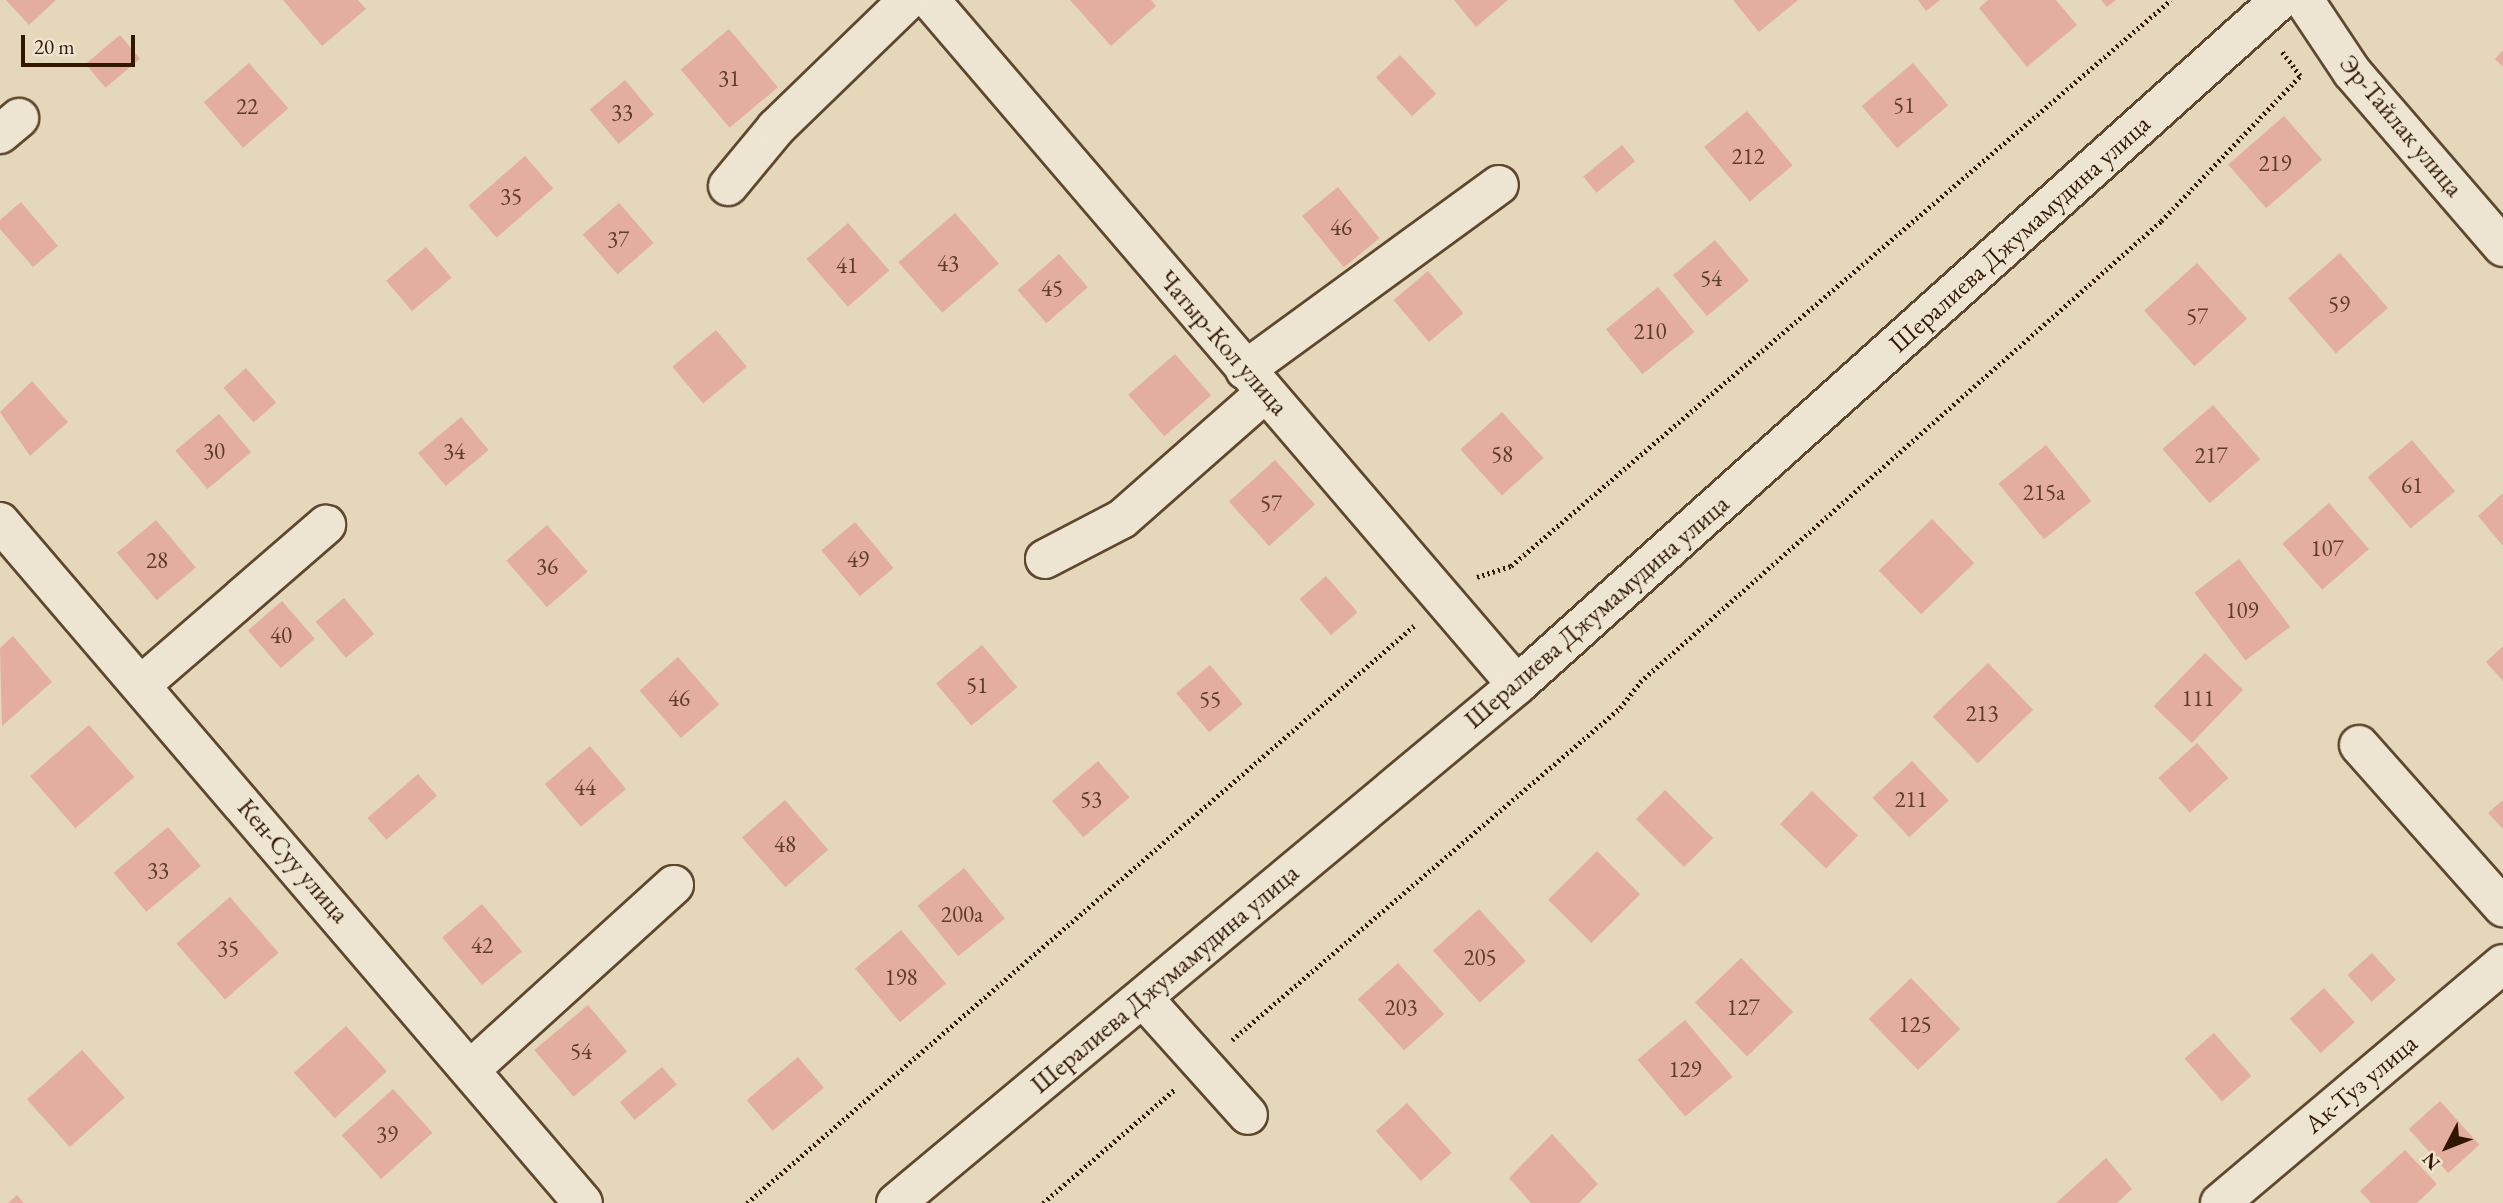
<!DOCTYPE html>
<html>
<head>
<meta charset="utf-8">
<style>
  body { margin:0 }
  #map { position:relative; width:2503px; height:1203px; overflow:hidden; background:#e4d7ba; font-family:"EB Garamond",serif }
  div>[style] { position:absolute }
  .building>* { inset:0; background:#e4ae9e; transform-origin:0 0 }
  .path>* { height:4.5px; margin-top:-2.25px; transform-origin:0; background:repeating-linear-gradient(90deg,#321700 0 2px,transparent 0 5.5px) }
  .roads { filter:drop-shadow(2px 0 #5e472e) drop-shadow(-2px 0 #5e472e) drop-shadow(0 2px #5e472e) drop-shadow(0 -2px #5e472e) }
  .minor>* { height:38px; margin:-19px; padding:0 19px; transform-origin:19px; border-radius:19px; background:#ede5d2 }
  span { translate:-50% -50%; white-space:nowrap; text-align:center; line-height:1.15; -webkit-text-stroke:5px #ede5d2; paint-order:stroke }
  .number-label { font-size:23px; color:#5e3d28 }
  .number-label span { -webkit-text-stroke-width:0 }
  .street-label { font-size:26px; color:#321700 }
  .north { position:absolute; left:2412px; top:1112px; width:70px; height:70px; -webkit-text-stroke:5px #ede5d2; paint-order:stroke; rotate:228deg; font-size:19px; font-weight:700; line-height:28px; text-align:center; color:#321700 }
  .north::after { content:''; display:block; margin:auto; width:24px; height:32px; background:#321700; clip-path:polygon(50% 0,100% 100%,50% 72%,0 100%) }
  .scale { position:absolute; left:21px; top:35px; width:114px; height:32px; box-sizing:border-box; border:4px solid #321700; border-top:0; padding-left:9px; font-size:21px; line-height:24px; white-space:nowrap; color:#321700; -webkit-text-stroke:5px #ede5d2; paint-order:stroke }
</style>
</head>
<body>
<div id="map">
  <div class="building">
    <div style="clip-path:polygon(6px 0,56px 0,29px 25px)"></div>
    <div style="clip-path:polygon(283px 0,358px 0,366px 9px,322px 46px)"></div>
    <div style="clip-path:polygon(1070px 0,1151px 0,1156px 6px,1111px 46px)"></div>
    <div style="clip-path:polygon(1454px 0,1508px 0,1476px 27px)"></div>
    <div style="clip-path:polygon(1733px 0,1798px 0,1759px 32px)"></div>
    <div style="clip-path:polygon(1918px 0,1940px 0,1926px 11px)"></div>
    <div style="clip-path:polygon(1988px 0,2056px 0,2077px 25px,2027px 67px,1979px 8px)"></div>
    <div style="clip-path:polygon(2101px 0,2116px 0,2107px 7px)"></div>
    <div style="left:729px;top:29px;width:76px;height:63px;rotate:50deg"></div>
    <div style="left:120px;top:35px;width:31px;height:45px;rotate:50deg"></div>
    <div style="clip-path:polygon(2503px 50px,2503px 67px,2495px 59px)"></div>
    <div style="left:1400px;top:55px;width:53px;height:33px;rotate:47deg"></div>
    <div style="left:249px;top:63px;width:60px;height:60px;rotate:49deg"></div>
    <div style="left:1913px;top:63px;width:55px;height:67px;rotate:50deg"></div>
    <div style="left:625px;top:80px;width:45px;height:46px;rotate:50deg"></div>
    <div style="left:1747px;top:111px;width:71px;height:56px;rotate:50deg"></div>
    <div style="left:2284px;top:116px;width:58px;height:74px;rotate:49deg"></div>
    <div style="left:1622px;top:145px;width:21px;height:50px;rotate:51deg"></div>
    <div style="left:525px;top:156px;width:43px;height:75px;rotate:49deg"></div>
    <div style="left:1338px;top:187px;width:66px;height:46px;rotate:51deg"></div>
    <div style="clip-path:polygon(21px 202px,58px 246px,33px 267px,0 229px,0 220px)"></div>
    <div style="left:619px;top:203px;width:53px;height:48px;rotate:49deg"></div>
    <div style="left:955px;top:213px;width:67px;height:75px;rotate:49deg"></div>
    <div style="left:848px;top:223px;width:63px;height:55px;rotate:49deg"></div>
    <div style="left:1715px;top:240px;width:53px;height:55px;rotate:50deg"></div>
    <div style="left:426px;top:247px;width:40px;height:52px;rotate:50deg"></div>
    <div style="left:2340px;top:253px;width:73px;height:69px;rotate:49deg"></div>
    <div style="left:1059px;top:254px;width:44px;height:55px;rotate:49deg"></div>
    <div style="left:2197px;top:263px;width:75px;height:71px;rotate:48deg"></div>
    <div style="left:1428px;top:271px;width:55px;height:45px;rotate:50deg"></div>
    <div style="left:1658px;top:287px;width:58px;height:67px;rotate:51deg"></div>
    <div style="left:716px;top:330px;width:48px;height:57px;rotate:50deg"></div>
    <div style="left:1175px;top:354px;width:55px;height:62px;rotate:49deg"></div>
    <div style="left:246px;top:368px;width:46px;height:30px;rotate:49deg"></div>
    <div style="clip-path:polygon(32px 381px,68px 422px,30px 456px,0 412px)"></div>
    <div style="left:2213px;top:405px;width:72px;height:67px;rotate:49deg"></div>
    <div style="left:1502px;top:412px;width:62px;height:56px;rotate:48deg"></div>
    <div style="left:219px;top:414px;width:50px;height:57px;rotate:50deg"></div>
    <div style="left:461px;top:417px;width:43px;height:56px;rotate:50deg"></div>
    <div style="left:2412px;top:440px;width:67px;height:58px;rotate:50deg"></div>
    <div style="left:2046px;top:445px;width:72px;height:61px;rotate:51deg"></div>
    <div style="left:1275px;top:460px;width:60px;height:62px;rotate:48deg"></div>
    <div style="clip-path:polygon(2503px 493px,2503px 546px,2478px 516px)"></div>
    <div style="left:2329px;top:503px;width:61px;height:62px;rotate:49deg"></div>
    <div style="left:1932px;top:519px;width:61px;height:74px;rotate:46deg"></div>
    <div style="left:156px;top:520px;width:62px;height:51px;rotate:50deg"></div>
    <div style="left:855px;top:522px;width:60px;height:44px;rotate:50deg"></div>
    <div style="left:547px;top:525px;width:62px;height:54px;rotate:49deg"></div>
    <div style="left:2239px;top:559px;width:85px;height:56px;rotate:53deg"></div>
    <div style="left:1326px;top:576px;width:48px;height:35px;rotate:49deg"></div>
    <div style="left:344px;top:598px;width:47px;height:37px;rotate:50deg"></div>
    <div style="left:282px;top:601px;width:50px;height:45px;rotate:49deg"></div>
    <div style="clip-path:polygon(13px 636px,52px 682px,2px 726px,0 648px)"></div>
    <div style="left:982px;top:645px;width:55px;height:60px;rotate:50deg"></div>
    <div style="clip-path:polygon(2503px 646px,2503px 681px,2486px 662px)"></div>
    <div style="left:2205px;top:653px;width:53px;height:74px;rotate:44deg"></div>
    <div style="left:678px;top:657px;width:63px;height:51px;rotate:49deg"></div>
    <div style="left:1988px;top:663px;width:65px;height:77px;rotate:46deg"></div>
    <div style="left:1210px;top:665px;width:51px;height:44px;rotate:50deg"></div>
    <div style="left:89px;top:725px;width:69px;height:78px;rotate:49deg"></div>
    <div style="left:2197px;top:743px;width:47px;height:52px;rotate:48deg"></div>
    <div style="left:590px;top:746px;width:56px;height:59px;rotate:50deg"></div>
    <div style="left:1098px;top:761px;width:48px;height:61px;rotate:49deg"></div>
    <div style="left:1912px;top:761px;width:54px;height:54px;rotate:47deg"></div>
    <div style="left:418px;top:774px;width:29px;height:67px;rotate:49deg"></div>
    <div style="left:1665px;top:790px;width:68px;height:41px;rotate:45deg"></div>
    <div style="left:1812px;top:791px;width:64px;height:46px;rotate:44deg"></div>
    <div style="left:785px;top:800px;width:66px;height:57px;rotate:49deg"></div>
    <div style="clip-path:polygon(2503px 800px,2503px 829px,2488px 813px)"></div>
    <div style="left:168px;top:827px;width:51px;height:71px;rotate:50deg"></div>
    <div style="left:1597px;top:851px;width:61px;height:69px;rotate:45deg"></div>
    <div style="left:964px;top:868px;width:65px;height:60px;rotate:51deg"></div>
    <div style="left:230px;top:897px;width:74px;height:71px;rotate:49deg"></div>
    <div style="left:482px;top:904px;width:62px;height:52px;rotate:50deg"></div>
    <div style="left:1479px;top:909px;width:70px;height:62px;rotate:48deg"></div>
    <div style="left:901px;top:930px;width:70px;height:60px;rotate:50deg"></div>
    <div style="left:2372px;top:953px;width:36px;height:33px;rotate:48deg"></div>
    <div style="left:1741px;top:958px;width:75px;height:64px;rotate:46deg"></div>
    <div style="left:1398px;top:963px;width:69px;height:54px;rotate:48deg"></div>
    <div style="left:1911px;top:978px;width:71px;height:59px;rotate:46deg"></div>
    <div style="left:2324px;top:988px;width:46px;height:46px;rotate:48deg"></div>
    <div style="left:588px;top:1005px;width:61px;height:70px;rotate:50deg"></div>
    <div style="left:1685px;top:1020px;width:74px;height:62px;rotate:50deg"></div>
    <div style="left:346px;top:1026px;width:61px;height:70px;rotate:48deg"></div>
    <div style="left:2214px;top:1033px;width:57px;height:39px;rotate:49deg"></div>
    <div style="left:82px;top:1050px;width:64px;height:74px;rotate:48deg"></div>
    <div style="left:798px;top:1057px;width:40px;height:67px;rotate:50deg"></div>
    <div style="left:662px;top:1067px;width:23px;height:55px;rotate:50deg"></div>
    <div style="left:393px;top:1089px;width:59px;height:69px;rotate:48deg"></div>
    <div style="left:2440px;top:1101px;width:59px;height:42px;rotate:48deg"></div>
    <div style="left:1407px;top:1103px;width:67px;height:42px;rotate:48deg"></div>
    <div style="clip-path:polygon(1552px 1134px,1598px 1184px,1579px 1203px,1531px 1203px,1509px 1178px)"></div>
    <div style="clip-path:polygon(2405px 1150px,2437px 1184px,2417px 1203px,2371px 1203px,2360px 1191px)"></div>
    <div style="clip-path:polygon(2106px 1158px,2132px 1189px,2117px 1203px,2056px 1203px)"></div>
    <div style="clip-path:polygon(17px 1195px,24px 1203px,8px 1203px)"></div>
  </div>
  <div class="path">
    <div style="left:1477px;top:577px;width:36px;rotate:-18deg"></div>
    <div style="left:1511px;top:566px;width:869px;rotate:-40.62deg"></div>
    <div style="left:1232px;top:1040px;width:511px;rotate:-40.55deg"></div>
    <div style="left:1620px;top:708px;width:33px;rotate:-52deg"></div>
    <div style="left:1640px;top:682px;width:696px;rotate:-41.5deg"></div>
    <div style="left:2161px;top:221px;width:201px;rotate:-46.2deg"></div>
    <div style="left:2300px;top:76px;width:31px;rotate:-127deg"></div>
    <div style="left:747px;top:1203px;width:883px;rotate:-40.87deg"></div>
    <div style="left:1043px;top:1203px;width:174px;rotate:-40.8deg"></div>
  </div>
  <div class="roads">
    <div class="minor">
      <div style="left:930px;top:0;width:902px;rotate:49.41deg"></div>
      <div style="left:2304px;top:0;width:87px;rotate:56.3deg"></div>
      <div style="left:2352px;top:72px;width:231px;rotate:49.2deg"></div>
      <div style="left:0;top:134px;width:25px;rotate:-40deg"></div>
      <div style="left:728px;top:186px;width:75px;rotate:-50.4deg"></div>
      <div style="left:776px;top:128px;width:184px;rotate:-44.1deg"></div>
      <div style="left:1245px;top:370px;width:314px;rotate:-36.1deg"></div>
      <div style="left:0;top:522px;width:896px;rotate:49.43deg"></div>
      <div style="left:1045px;top:559px;width:87px;rotate:-27.5deg"></div>
      <div style="left:1122px;top:519px;width:191px;rotate:-41.4deg"></div>
      <div style="left:141px;top:685px;width:245px;rotate:-40.9deg"></div>
      <div style="left:2359px;top:745px;width:217px;rotate:48.4deg"></div>
      <div style="left:1143px;top:998px;width:157px;rotate:48.1deg"></div>
      <div style="left:471px;top:1069px;width:274px;rotate:-42.2deg"></div>
      <div style="left:896px;top:1203px;width:809px;rotate:-39.83deg"></div>
      <div style="left:1517px;top:685px;width:1025px;rotate:-41.92deg"></div>
      <div style="left:2220px;top:1203px;width:370px;rotate:-40.2deg"></div>
    </div>
  </div>
  <div class="number-label">
    <span style="left:729px;top:78px">31</span>
    <span style="left:1904px;top:105px">51</span>
    <span style="left:247px;top:106px">22</span>
    <span style="left:622px;top:112px">33</span>
    <span style="left:1748px;top:156px">212</span>
    <span style="left:2275px;top:163px">219</span>
    <span style="left:511px;top:196px">35</span>
    <span style="left:1341px;top:227px">46</span>
    <span style="left:618px;top:239px">37</span>
    <span style="left:948px;top:263px">43</span>
    <span style="left:847px;top:265px">41</span>
    <span style="left:1711px;top:278px">54</span>
    <span style="left:1052px;top:288px">45</span>
    <span style="left:2339px;top:304px">59</span>
    <span style="left:2197px;top:316px">57</span>
    <span style="left:1650px;top:331px">210</span>
    <span style="left:214px;top:451px">30</span>
    <span style="left:454px;top:451px">34</span>
    <span style="left:1502px;top:454px">58</span>
    <span style="left:2211px;top:455px">217</span>
    <span style="left:2412px;top:485px">61</span>
    <span style="left:2044px;top:492px">215а</span>
    <span style="left:1271px;top:503px">57</span>
    <span style="left:2327px;top:548px">107</span>
    <span style="left:858px;top:559px">49</span>
    <span style="left:157px;top:560px">28</span>
    <span style="left:547px;top:566px">36</span>
    <span style="left:2242px;top:610px">109</span>
    <span style="left:281px;top:635px">40</span>
    <span style="left:977px;top:685px">51</span>
    <span style="left:679px;top:698px">46</span>
    <span style="left:2198px;top:698px">111</span>
    <span style="left:1210px;top:699px">55</span>
    <span style="left:1982px;top:713px">213</span>
    <span style="left:585px;top:787px">44</span>
    <span style="left:1091px;top:799px">53</span>
    <span style="left:1911px;top:799px">211</span>
    <span style="left:785px;top:844px">48</span>
    <span style="left:158px;top:870px">33</span>
    <span style="left:962px;top:914px">200а</span>
    <span style="left:482px;top:945px">42</span>
    <span style="left:228px;top:948px">35</span>
    <span style="left:1480px;top:957px">205</span>
    <span style="left:901px;top:977px">198</span>
    <span style="left:1401px;top:1007px">203</span>
    <span style="left:1743px;top:1007px">127</span>
    <span style="left:1915px;top:1024px">125</span>
    <span style="left:581px;top:1051px">54</span>
    <span style="left:1685px;top:1069px">129</span>
    <span style="left:387px;top:1134px">39</span>
  </div>
  <div class="street-label">
    <span style="left:2401px;top:126px;rotate:50deg">Эр-Тайлак улица</span>
    <span style="left:2020px;top:234px;rotate:-42deg">Шералиева Джумамудина улица</span>
    <span style="left:1223px;top:343px;rotate:49deg">Чатыр-Кол улица</span>
    <span style="left:1597px;top:612px;rotate:-41deg">Шералиева Джумамудина улица</span>
    <span style="left:293px;top:861px;rotate:49deg">Кен-Суу улица</span>
    <span style="left:1165px;top:979px;rotate:-40deg">Шералиева Джумамудина улица</span>
    <span style="left:2361px;top:1084px;rotate:-40deg">Ак-Туз улица</span>
  </div>
  <div class="north">N</div>
  <div class="scale">20 m</div>
</div>
</body>
</html>
